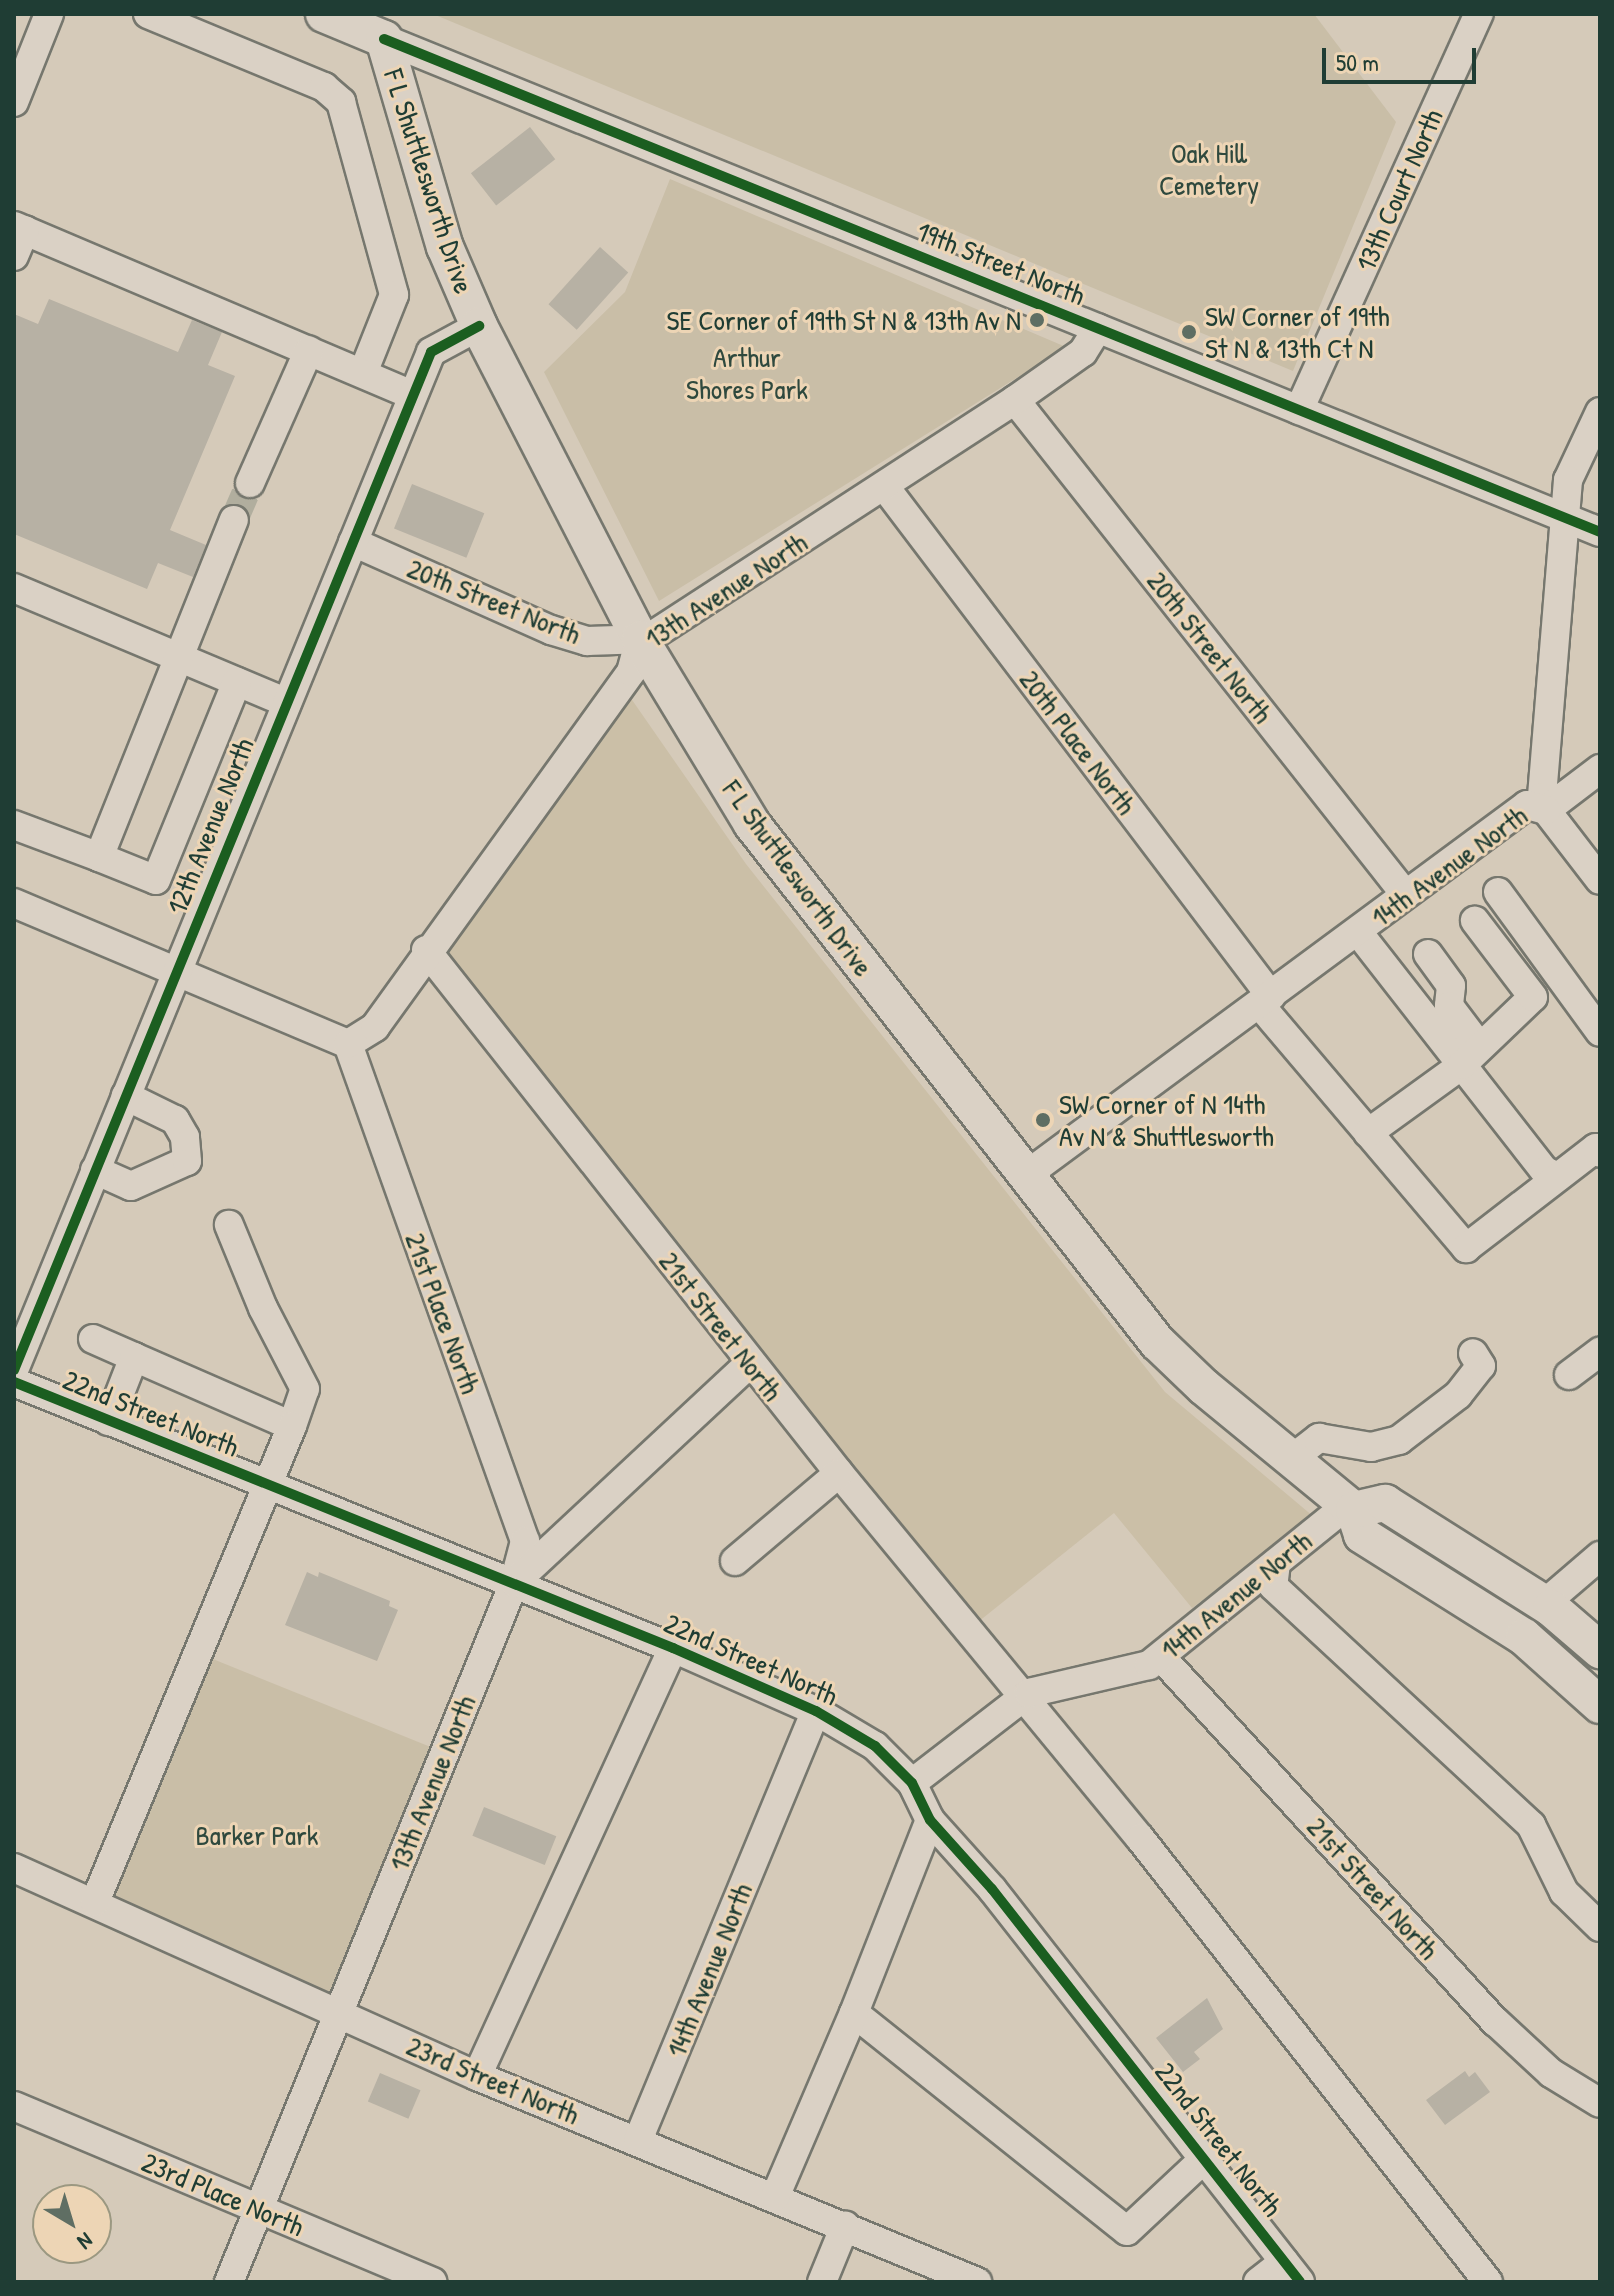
<!DOCTYPE html>
<html>
<head>
<meta charset="utf-8">
<style>
  body { margin:0 }
  #map { position:relative; width:1614px; height:2296px; overflow:hidden; background:#d5cab9; font-family:"Patrick Hand",sans-serif }
  div>[style] { position:absolute }
  .built>* { inset:0; background:#cbbfa7 }
  .green>* { inset:0; background:#c9bea7; transform-origin:0 0 }
  .building>* { inset:0; background:#b7b1a4; transform-origin:0 0 }
  .minor-tunnel>* { height:28px; margin-top:-14px; transform-origin:0; background:repeating-linear-gradient(90deg,#b1ae9e 0 28px,transparent 0 42px) }
  .roads { filter:drop-shadow(2px 0 #76776e) drop-shadow(-2px 0 #76776e) drop-shadow(0 2px #76776e) drop-shadow(0 -2px #76776e) }
  .minor>* { height:28px; margin:-14px; padding:0 14px; transform-origin:14px; border-radius:14px; background:#dad1c5 }
  .major>* { height:36px; margin:-18px; padding:0 18px; transform-origin:18px; border-radius:18px; background:#dad1c5 }
  .cycleway>* { height:10px; margin:-5px; padding:0 5px; transform-origin:5px; border-radius:5px; background:#1b5e20 }
  .dots>* { width:22px; height:22px; translate:-50% -50%; box-sizing:border-box; border:4px solid #edd5b5; border-radius:50% }
  span { translate:-50% -50%; white-space:nowrap; text-align:center; line-height:1.15; -webkit-text-stroke:6px #edd5b5; paint-order:stroke }
  .park-label { font-size:28px; color:#2f493e }
  .street-label { font-size:28px; color:#1f3d34 }
  .poi-label { font-size:28px; color:#1f3d34 }
  .left { translate:0 -50%; text-align:left }
  .right { translate:-100% -50%; text-align:right }
  .frame { position:absolute; inset:0; border:16px solid #1f3d34; pointer-events:none }
  .north { position:absolute; left:32px; top:2184px; width:80px; height:80px; box-sizing:border-box; background:#edd5b5; border:2px solid #9b9881; border-radius:50%; rotate:142deg; font-size:22px; font-weight:700; line-height:32px; text-align:center; color:#1f3d34 }
  .north::after { content:''; display:block; margin:auto; width:28px; height:36px; background:#5f6e63; clip-path:polygon(50% 0,100% 100%,50% 72%,0 100%) }
  .scale { position:absolute; left:1322px; top:48px; width:154px; height:36px; box-sizing:border-box; border:4px solid #1f3d34; border-top:0; padding-left:10px; font-size:24px; line-height:28px; white-space:nowrap; color:#1f3d34; -webkit-text-stroke:6px #edd5b5; paint-order:stroke }
</style>
</head>
<body>
<div id="map">
  <div class="built">
    <div style="clip-path:polygon(630px 697px,746px 864px,1165px 1392px,1314px 1517px,1192px 1608px,1114px 1513px,978px 1622px,446px 951px)"></div>
  </div>
  <div class="green">
    <div style="clip-path:polygon(433px 14px,1314px 14px,1396px 122px,1293px 371px)"></div>
    <div style="clip-path:polygon(670px 179px,1066px 347px,659px 601px,544px 372px,625px 292px)"></div>
    <div style="left:198px;top:1653px;width:251px;height:269px;rotate:22deg"></div>
  </div>
  <div class="building">
    <div style="left:530px;top:127px;width:41px;height:75px;rotate:52deg"></div>
    <div style="left:600px;top:247px;width:38px;height:77px;rotate:42deg"></div>
    <div style="clip-path:polygon(49px 299px,178px 352px,192px 320px,222px 332px,208px 365px,235px 376px,170px 530px,206px 545px,193px 577px,158px 563px,147px 589px,14px 534px,14px 314px,38px 324px)"></div>
    <div style="left:412px;top:484px;width:78px;height:48px;rotate:22deg"></div>
    <div style="clip-path:polygon(307px 1572px,318px 1577px,319px 1572px,390px 1601px,389px 1606px,398px 1610px,377px 1661px,285px 1625px)"></div>
    <div style="left:484px;top:1807px;width:78px;height:31px;rotate:22deg"></div>
    <div style="clip-path:polygon(1207px 1998px,1223px 2029px,1194px 2052px,1200px 2059px,1183px 2072px,1156px 2038px)"></div>
    <div style="clip-path:polygon(1465px 2071px,1469px 2077px,1475px 2072px,1490px 2092px,1445px 2125px,1426px 2100px)"></div>
    <div style="left:380px;top:2073px;width:44px;height:31px;rotate:23deg"></div>
  </div>
  <div class="minor-tunnel">
    <div style="left:234px;top:520px;width:40px;rotate:-66.6deg"></div>
  </div>
  <div class="roads">
    <div class="minor">
      <div style="left:148px;top:14px;width:191px;rotate:22.5deg"></div>
      <div style="left:324px;top:87px;width:23px;rotate:41deg"></div>
      <div style="left:341px;top:102px;width:200px;rotate:74.6deg"></div>
      <div style="left:394px;top:295px;width:84px;rotate:111.7deg"></div>
      <div style="left:384px;top:39px;width:1312px;rotate:22.07deg"></div>
      <div style="left:14px;top:102px;width:95px;rotate:-68.3deg"></div>
      <div style="left:14px;top:226px;width:433px;rotate:23deg"></div>
      <div style="left:14px;top:256px;width:28px;rotate:-67deg"></div>
      <div style="left:1015px;top:400px;width:629px;rotate:51.71deg"></div>
      <div style="left:1299px;top:410px;width:435px;rotate:-65.6deg"></div>
      <div style="left:1600px;top:412px;width:75px;rotate:115.2deg"></div>
      <div style="left:1568px;top:480px;width:318px;rotate:94.7deg"></div>
      <div style="left:1542px;top:797px;width:14px;rotate:73deg"></div>
      <div style="left:1546px;top:810px;width:88px;rotate:52.4deg"></div>
      <div style="left:250px;top:483px;width:145px;rotate:-66.1deg"></div>
      <div style="left:885px;top:487px;width:639px;rotate:52.83deg"></div>
      <div style="left:353px;top:542px;width:217px;rotate:24deg"></div>
      <div style="left:551px;top:630px;width:38px;rotate:17deg"></div>
      <div style="left:587px;top:641px;width:60px;rotate:-1.9deg"></div>
      <div style="left:647px;top:639px;width:439px;rotate:-33deg"></div>
      <div style="left:1015px;top:400px;width:83px;rotate:-35.2deg"></div>
      <div style="left:1083px;top:352px;width:28px;rotate:-58deg"></div>
      <div style="left:14px;top:588px;width:296px;rotate:22.8deg"></div>
      <div style="left:1546px;top:810px;width:68px;rotate:-37.2deg"></div>
      <div style="left:14px;top:825px;width:91px;rotate:20.6deg"></div>
      <div style="left:99px;top:857px;width:363px;rotate:-68.2deg"></div>
      <div style="left:99px;top:857px;width:61px;rotate:22deg"></div>
      <div style="left:156px;top:880px;width:214px;rotate:-67.8deg"></div>
      <div style="left:1498px;top:892px;width:173px;rotate:53.9deg"></div>
      <div style="left:14px;top:903px;width:363px;rotate:22.9deg"></div>
      <div style="left:1358px;top:932px;width:303px;rotate:52deg"></div>
      <div style="left:1545px;top:1171px;width:14px;rotate:25deg"></div>
      <div style="left:426px;top:950px;width:666px;rotate:51.7deg"></div>
      <div style="left:839px;top:1473px;width:473px;rotate:50.5deg"></div>
      <div style="left:1140px;top:1838px;width:564px;rotate:51.91deg"></div>
      <div style="left:1428px;top:954px;width:39px;rotate:54deg"></div>
      <div style="left:1451px;top:986px;width:20px;rotate:96deg"></div>
      <div style="left:1449px;top:1006px;width:51px;rotate:52.9deg"></div>
      <div style="left:1260px;top:1005px;width:319px;rotate:49.7deg"></div>
      <div style="left:1466px;top:1248px;width:164px;rotate:-37.6deg"></div>
      <div style="left:1596px;top:1148px;width:6px;rotate:51deg"></div>
      <div style="left:348px;top:1044px;width:528px;rotate:70.4deg"></div>
      <div style="left:525px;top:1541px;width:43px;rotate:104.7deg"></div>
      <div style="left:348px;top:1044px;width:32px;rotate:-32deg"></div>
      <div style="left:375px;top:1027px;width:438px;rotate:-54.2deg"></div>
      <div style="left:631px;top:672px;width:34px;rotate:-75deg"></div>
      <div style="left:1368px;top:1133px;width:116px;rotate:-35.9deg"></div>
      <div style="left:1462px;top:1065px;width:98px;rotate:-43.8deg"></div>
      <div style="left:1533px;top:997px;width:96px;rotate:-127.3deg"></div>
      <div style="left:95px;top:1170px;width:39px;rotate:24deg"></div>
      <div style="left:131px;top:1186px;width:61px;rotate:-24.1deg"></div>
      <div style="left:187px;top:1161px;width:24px;rotate:-95deg"></div>
      <div style="left:185px;top:1137px;width:20px;rotate:-120deg"></div>
      <div style="left:175px;top:1120px;width:55px;rotate:-153.9deg"></div>
      <div style="left:1025px;top:1176px;width:624px;rotate:-36.47deg"></div>
      <div style="left:1527px;top:805px;width:20px;rotate:15deg"></div>
      <div style="left:93px;top:1339px;width:45px;rotate:23.7deg"></div>
      <div style="left:134px;top:1357px;width:69px;rotate:111.3deg"></div>
      <div style="left:134px;top:1357px;width:172px;rotate:23.6deg"></div>
      <div style="left:292px;top:1426px;width:39px;rotate:-71deg"></div>
      <div style="left:305px;top:1389px;width:91px;rotate:-117.4deg"></div>
      <div style="left:263px;top:1308px;width:90px;rotate:-112.3deg"></div>
      <div style="left:14px;top:1370px;width:1100px;rotate:-67.72deg"></div>
      <div style="left:431px;top:352px;width:55px;rotate:-28.4deg"></div>
      <div style="left:1569px;top:1375px;width:39px;rotate:-37deg"></div>
      <div style="left:14px;top:1382px;width:711px;rotate:21.98deg"></div>
      <div style="left:673px;top:1648px;width:156px;rotate:23.8deg"></div>
      <div style="left:816px;top:1711px;width:69px;rotate:30.7deg"></div>
      <div style="left:875px;top:1746px;width:52px;rotate:45deg"></div>
      <div style="left:912px;top:1783px;width:41px;rotate:64.1deg"></div>
      <div style="left:930px;top:1820px;width:93px;rotate:48.1deg"></div>
      <div style="left:992px;top:1889px;width:499px;rotate:51.9deg"></div>
      <div style="left:1293px;top:1458px;width:33px;rotate:-38deg"></div>
      <div style="left:1319px;top:1438px;width:53px;rotate:9.8deg"></div>
      <div style="left:1371px;top:1447px;width:29px;rotate:-14deg"></div>
      <div style="left:1399px;top:1440px;width:74px;rotate:-37.3deg"></div>
      <div style="left:1458px;top:1395px;width:37px;rotate:-52deg"></div>
      <div style="left:1481px;top:1366px;width:15px;rotate:-122deg"></div>
      <div style="left:735px;top:1561px;width:136px;rotate:-40.2deg"></div>
      <div style="left:1276px;top:1563px;width:23px;rotate:97deg"></div>
      <div style="left:1273px;top:1586px;width:352px;rotate:42.8deg"></div>
      <div style="left:1531px;top:1825px;width:75px;rotate:63.8deg"></div>
      <div style="left:1564px;top:1892px;width:50px;rotate:44.2deg"></div>
      <div style="left:1544px;top:1604px;width:74px;rotate:-40.6deg"></div>
      <div style="left:1161px;top:1657px;width:495px;rotate:47.5deg"></div>
      <div style="left:1496px;top:2022px;width:75px;rotate:42.8deg"></div>
      <div style="left:1551px;top:2073px;width:57px;rotate:31.5deg"></div>
      <div style="left:912px;top:1783px;width:148px;rotate:-37.6deg"></div>
      <div style="left:1029px;top:1693px;width:123px;rotate:-13.1deg"></div>
      <div style="left:1149px;top:1665px;width:255px;rotate:-38.9deg"></div>
      <div style="left:930px;top:1820px;width:207px;rotate:111.5deg"></div>
      <div style="left:854px;top:2013px;width:349px;rotate:38.6deg"></div>
      <div style="left:1127px;top:2231px;width:105px;rotate:-43.1deg"></div>
      <div style="left:14px;top:1868px;width:508px;rotate:24.19deg"></div>
      <div style="left:477px;top:2076px;width:541px;rotate:22.39deg"></div>
      <div style="left:95px;top:1902px;width:515px;rotate:-67.52deg"></div>
      <div style="left:477px;top:2076px;width:471px;rotate:-65.4deg"></div>
      <div style="left:14px;top:2106px;width:454px;rotate:22.8deg"></div>
      <div style="left:638px;top:2140px;width:464px;rotate:-67.5deg"></div>
      <div style="left:775px;top:2197px;width:200px;rotate:-66.8deg"></div>
      <div style="left:229px;top:2282px;width:755px;rotate:-67.82deg"></div>
      <div style="left:514px;top:1583px;width:323px;rotate:-43deg"></div>
      <div style="left:822px;top:2282px;width:61px;rotate:-67.7deg"></div>
      <div style="left:1258px;top:2282px;width:33px;rotate:-38deg"></div>
    </div>
    <div class="major">
      <div style="left:324px;top:14px;width:65px;rotate:22.6deg"></div>
      <div style="left:384px;top:39px;width:217px;rotate:73.7deg"></div>
      <div style="left:445px;top:247px;width:86px;rotate:66.7deg"></div>
      <div style="left:479px;top:326px;width:352px;rotate:62.8deg"></div>
      <div style="left:640px;top:639px;width:216px;rotate:58.8deg"></div>
      <div style="left:752px;top:824px;width:658px;rotate:51.98deg"></div>
      <div style="left:1157px;top:1342px;width:65px;rotate:43.8deg"></div>
      <div style="left:1204px;top:1387px;width:194px;rotate:39.4deg"></div>
      <div style="left:1354px;top:1510px;width:26px;rotate:72deg"></div>
      <div style="left:1362px;top:1535px;width:191px;rotate:32.2deg"></div>
      <div style="left:1524px;top:1637px;width:102px;rotate:41.8deg"></div>
      <div style="left:1354px;top:1510px;width:32px;rotate:-13deg"></div>
      <div style="left:1385px;top:1503px;width:196px;rotate:32.3deg"></div>
      <div style="left:1551px;top:1608px;width:65px;rotate:40.6deg"></div>
    </div>
  </div>
  <div class="cycleway">
    <div style="left:384px;top:39px;width:1312px;rotate:22.07deg"></div>
    <div style="left:14px;top:1370px;width:1100px;rotate:-67.72deg"></div>
    <div style="left:431px;top:352px;width:55px;rotate:-28.4deg"></div>
    <div style="left:14px;top:1382px;width:711px;rotate:21.98deg"></div>
    <div style="left:673px;top:1648px;width:156px;rotate:23.8deg"></div>
    <div style="left:816px;top:1711px;width:69px;rotate:30.7deg"></div>
    <div style="left:875px;top:1746px;width:52px;rotate:45deg"></div>
    <div style="left:912px;top:1783px;width:41px;rotate:64.1deg"></div>
    <div style="left:930px;top:1820px;width:93px;rotate:48.1deg"></div>
    <div style="left:992px;top:1889px;width:499px;rotate:51.9deg"></div>
  </div>
  <div class="dots">
    <div style="left:1037px;top:320px;background:#5f6e63"></div>
    <div style="left:1189px;top:332px;background:#5f6e63"></div>
    <div style="left:1043px;top:1120px;background:#5f6e63"></div>
  </div>
  <div class="park-label">
    <span style="left:1209px;top:169px">Oak Hill<br>Cemetery</span>
    <span style="left:747px;top:373px">Arthur<br>Shores Park</span>
    <span style="left:257px;top:1835px">Barker Park</span>
  </div>
  <div class="street-label">
    <span style="left:429px;top:181px;rotate:72deg">F L Shuttlesworth Drive</span>
    <span style="left:1399px;top:190px;rotate:-66deg">13th Court North</span>
    <span style="left:1001px;top:263px;rotate:22deg">19th Street North</span>
    <span style="left:726px;top:590px;rotate:-33deg">13th Avenue North</span>
    <span style="left:494px;top:601px;rotate:22deg">20th Street North</span>
    <span style="left:1210px;top:647px;rotate:52deg">20th Street North</span>
    <span style="left:1078px;top:742px;rotate:53deg">20th Place North</span>
    <span style="left:210px;top:826px;rotate:-68deg">12th Avenue North</span>
    <span style="left:1449px;top:866px;rotate:-36deg">14th Avenue North</span>
    <span style="left:798px;top:878px;rotate:54deg">F L Shuttlesworth Drive</span>
    <span style="left:443px;top:1313px;rotate:70deg">21st Place North</span>
    <span style="left:721px;top:1326px;rotate:52deg">21st Street North</span>
    <span style="left:151px;top:1413px;rotate:22deg">22nd Street North</span>
    <span style="left:1236px;top:1595px;rotate:-39deg">14th Avenue North</span>
    <span style="left:751px;top:1659px;rotate:24deg">22nd Street North</span>
    <span style="left:432px;top:1783px;rotate:-68deg">13th Avenue North</span>
    <span style="left:1373px;top:1888px;rotate:48deg">21st Street North</span>
    <span style="left:709px;top:1970px;rotate:-68deg">14th Avenue North</span>
    <span style="left:493px;top:2080px;rotate:23deg">23rd Street North</span>
    <span style="left:1219px;top:2139px;rotate:52deg">22nd Street North</span>
    <span style="left:223px;top:2194px;rotate:23deg">23rd Place North</span>
  </div>
  <div class="poi-label">
    <span class="left" style="left:1205px;top:332px">SW Corner of 19th<br>St N &amp; 13th Ct N</span>
    <span class="right" style="left:1021px;top:320px">SE Corner of 19th St N &amp; 13th Av N</span>
    <span class="left" style="left:1059px;top:1120px">SW Corner of N 14th<br>Av N &amp; Shuttlesworth</span>
  </div>
  <div class="frame"></div>
  <div class="north">N</div>
  <div class="scale">50 m</div>
</div>
</body>
</html>
